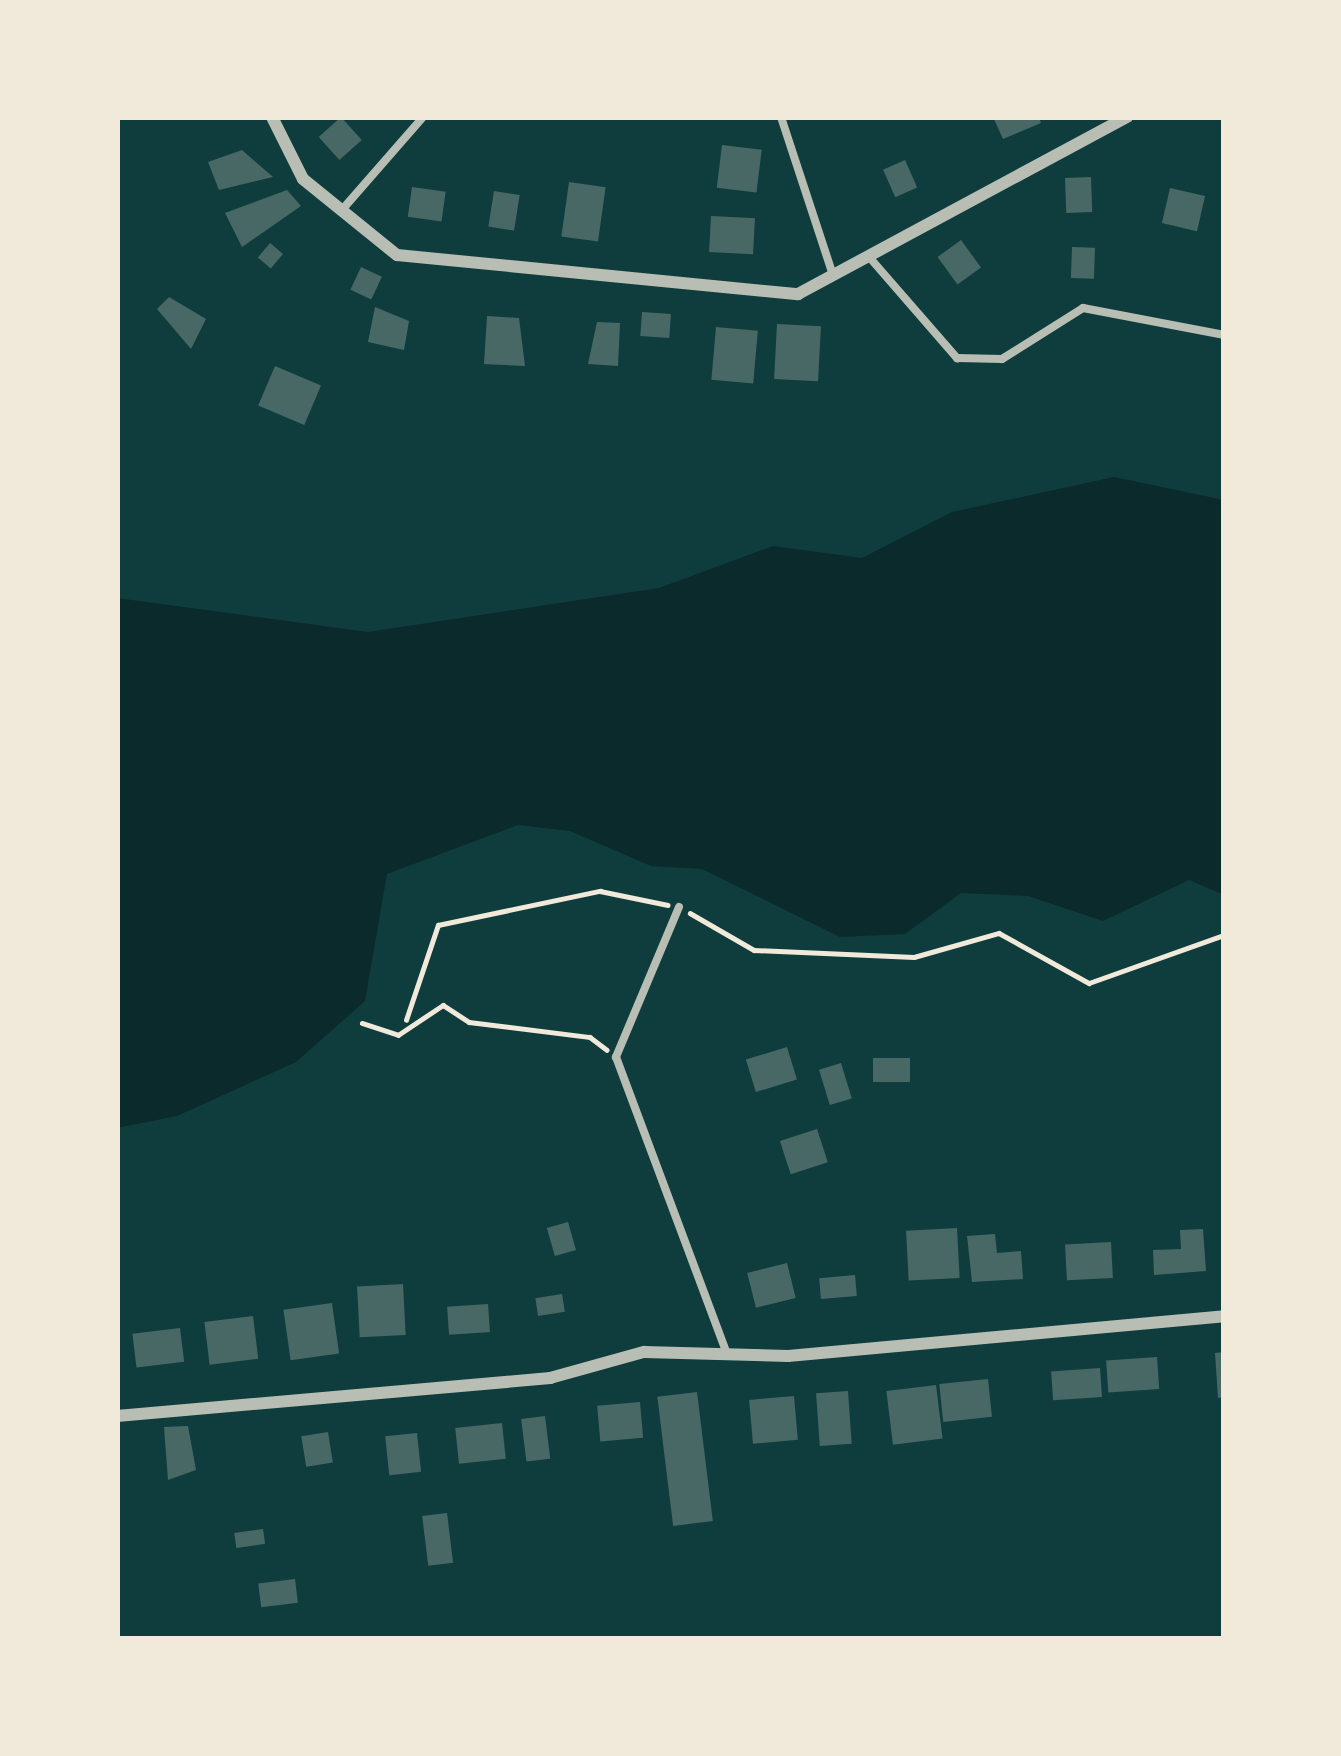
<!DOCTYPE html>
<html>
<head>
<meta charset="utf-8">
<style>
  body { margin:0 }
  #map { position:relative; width:1341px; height:1756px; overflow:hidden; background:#0f3d3e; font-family:Roboto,sans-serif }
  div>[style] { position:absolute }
  .water>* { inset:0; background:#0a2a2b }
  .building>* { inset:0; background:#486865; transform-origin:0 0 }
  .path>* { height:4.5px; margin:-2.25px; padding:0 2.25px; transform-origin:2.25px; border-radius:2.25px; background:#f1e9da }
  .service>* { height:8px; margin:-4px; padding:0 4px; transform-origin:4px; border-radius:4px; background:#b8beb3 }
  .minor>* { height:12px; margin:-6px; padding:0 6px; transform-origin:6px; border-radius:6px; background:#b8beb3 }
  span { translate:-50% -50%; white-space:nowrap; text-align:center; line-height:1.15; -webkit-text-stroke:12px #f1e9da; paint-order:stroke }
  .frame { position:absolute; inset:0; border:120px solid #f1e9da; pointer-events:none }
</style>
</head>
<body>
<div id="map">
  <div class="water">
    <div style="clip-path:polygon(1114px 477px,1224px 500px,1224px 895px,1189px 880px,1103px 921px,1028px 896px,961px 893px,905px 934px,840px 937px,702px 869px,651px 866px,570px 831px,518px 825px,387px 874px,365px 1001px,296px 1062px,177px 1116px,117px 1128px,117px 598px,368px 632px,659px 588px,773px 546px,862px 558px,952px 512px)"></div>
  </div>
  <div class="building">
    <div style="left:341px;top:117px;width:31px;height:30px;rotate:48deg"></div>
    <div style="clip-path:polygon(993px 117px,1039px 117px,1041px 123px,1003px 139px)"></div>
    <div style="left:722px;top:145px;width:40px;height:43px;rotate:7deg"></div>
    <div style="clip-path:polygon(242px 150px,273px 177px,219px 190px,208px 162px)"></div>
    <div style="left:905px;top:160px;width:30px;height:24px;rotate:66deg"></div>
    <div style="left:1091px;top:177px;width:35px;height:26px;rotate:88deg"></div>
    <div style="left:569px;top:182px;width:37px;height:55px;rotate:8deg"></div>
    <div style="left:412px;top:187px;width:34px;height:30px;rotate:8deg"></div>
    <div style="left:1170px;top:188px;width:36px;height:36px;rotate:13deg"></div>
    <div style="clip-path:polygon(287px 190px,301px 206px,242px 247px,225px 213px)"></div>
    <div style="left:494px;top:191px;width:26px;height:36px;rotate:9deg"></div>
    <div style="left:711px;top:216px;width:44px;height:36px;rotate:3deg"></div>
    <div style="left:961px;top:240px;width:34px;height:29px;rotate:54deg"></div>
    <div style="left:270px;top:243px;width:17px;height:19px;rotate:40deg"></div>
    <div style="left:1072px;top:247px;width:23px;height:31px;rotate:2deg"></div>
    <div style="left:361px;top:267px;width:23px;height:25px;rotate:25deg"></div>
    <div style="clip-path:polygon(169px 297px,206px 319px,191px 349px,157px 309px)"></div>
    <div style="clip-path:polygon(375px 307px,409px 321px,404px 350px,368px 342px)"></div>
    <div style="left:642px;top:312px;width:29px;height:24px;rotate:4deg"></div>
    <div style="clip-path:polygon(487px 316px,519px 318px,525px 366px,484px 364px)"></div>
    <div style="clip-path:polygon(597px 322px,620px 323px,618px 366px,588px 364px)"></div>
    <div style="left:777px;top:324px;width:44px;height:55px;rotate:3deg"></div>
    <div style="left:716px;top:327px;width:42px;height:53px;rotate:5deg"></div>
    <div style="left:275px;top:366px;width:50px;height:43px;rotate:23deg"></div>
    <div style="left:787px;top:1047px;width:34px;height:43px;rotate:73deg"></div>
    <div style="left:910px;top:1058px;width:24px;height:37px;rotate:90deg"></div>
    <div style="left:841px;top:1063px;width:37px;height:23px;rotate:73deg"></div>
    <div style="left:817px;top:1129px;width:35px;height:39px;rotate:72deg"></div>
    <div style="left:568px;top:1222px;width:29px;height:22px;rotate:74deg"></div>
    <div style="left:957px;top:1228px;width:50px;height:51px;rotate:87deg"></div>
    <div style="clip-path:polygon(1203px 1229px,1206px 1271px,1154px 1275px,1153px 1250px,1181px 1249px,1180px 1230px)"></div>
    <div style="clip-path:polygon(995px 1234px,997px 1253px,1021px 1251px,1023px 1279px,972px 1282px,967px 1236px)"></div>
    <div style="left:1111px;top:1242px;width:36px;height:46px;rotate:87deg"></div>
    <div style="left:787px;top:1263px;width:36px;height:41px;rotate:76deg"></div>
    <div style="left:855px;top:1275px;width:21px;height:36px;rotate:85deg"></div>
    <div style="left:403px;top:1284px;width:51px;height:46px;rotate:87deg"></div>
    <div style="left:562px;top:1294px;width:18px;height:27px;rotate:81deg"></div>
    <div style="left:332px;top:1303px;width:51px;height:49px;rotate:82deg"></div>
    <div style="left:488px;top:1304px;width:28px;height:41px;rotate:86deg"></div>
    <div style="left:253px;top:1316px;width:43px;height:49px;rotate:83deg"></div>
    <div style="left:180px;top:1328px;width:34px;height:48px;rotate:83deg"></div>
    <div style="clip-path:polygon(1224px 1352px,1224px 1397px,1218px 1398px,1215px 1353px)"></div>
    <div style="left:1157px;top:1357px;width:32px;height:51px;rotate:86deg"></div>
    <div style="left:1100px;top:1368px;width:29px;height:49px;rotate:86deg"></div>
    <div style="left:988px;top:1379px;width:38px;height:49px;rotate:84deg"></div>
    <div style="left:936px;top:1385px;width:54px;height:50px;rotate:83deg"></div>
    <div style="left:848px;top:1391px;width:53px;height:32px;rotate:86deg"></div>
    <div style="left:697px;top:1392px;width:130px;height:40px;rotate:83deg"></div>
    <div style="left:794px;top:1396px;width:44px;height:45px;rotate:85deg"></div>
    <div style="left:640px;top:1402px;width:36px;height:43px;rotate:85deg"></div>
    <div style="left:545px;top:1416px;width:43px;height:24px;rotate:83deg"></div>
    <div style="left:502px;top:1423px;width:36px;height:47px;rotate:84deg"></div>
    <div style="clip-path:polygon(188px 1426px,196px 1470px,168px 1480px,164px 1427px)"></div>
    <div style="left:328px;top:1432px;width:31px;height:27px;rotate:81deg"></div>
    <div style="left:417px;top:1433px;width:39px;height:32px;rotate:84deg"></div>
    <div style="left:447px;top:1513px;width:50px;height:25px;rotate:83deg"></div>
    <div style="left:263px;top:1529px;width:15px;height:29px;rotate:82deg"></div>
    <div style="left:295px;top:1579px;width:24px;height:37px;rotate:83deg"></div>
  </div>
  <div class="path">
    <div style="left:690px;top:913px;width:74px;rotate:30deg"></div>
    <div style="left:754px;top:950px;width:160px;rotate:2.5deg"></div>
    <div style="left:914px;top:957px;width:88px;rotate:-15.8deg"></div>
    <div style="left:999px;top:933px;width:103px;rotate:29.1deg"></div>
    <div style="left:1089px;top:983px;width:143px;rotate:-19.6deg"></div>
    <div style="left:406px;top:1020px;width:100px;rotate:-71.4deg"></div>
    <div style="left:438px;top:925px;width:166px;rotate:-11.9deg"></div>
    <div style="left:600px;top:891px;width:69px;rotate:11.6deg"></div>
    <div style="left:362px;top:1023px;width:38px;rotate:18deg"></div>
    <div style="left:398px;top:1035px;width:54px;rotate:-33.7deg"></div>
    <div style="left:443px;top:1005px;width:31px;rotate:33deg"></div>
    <div style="left:469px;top:1022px;width:122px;rotate:7.1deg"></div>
    <div style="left:590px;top:1037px;width:21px;rotate:37deg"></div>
  </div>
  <div class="service">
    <div style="left:781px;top:117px;width:166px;rotate:71.8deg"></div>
    <div style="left:341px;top:211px;width:125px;rotate:-48.9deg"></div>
    <div style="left:870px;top:258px;width:133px;rotate:49deg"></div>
    <div style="left:957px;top:358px;width:45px;rotate:1.3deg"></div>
    <div style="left:1002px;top:359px;width:96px;rotate:-32.2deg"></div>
    <div style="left:1083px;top:308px;width:144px;rotate:10.8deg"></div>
    <div style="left:679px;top:907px;width:163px;rotate:112.8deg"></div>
    <div style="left:616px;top:1057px;width:314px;rotate:69.5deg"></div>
  </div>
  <div class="minor">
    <div style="left:272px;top:117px;width:69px;rotate:63.4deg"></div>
    <div style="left:303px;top:179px;width:121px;rotate:39deg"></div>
    <div style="left:397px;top:255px;width:403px;rotate:5.6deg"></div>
    <div style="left:798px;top:294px;width:374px;rotate:-28.3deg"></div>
    <div style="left:117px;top:1416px;width:435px;rotate:-5deg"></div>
    <div style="left:550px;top:1378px;width:98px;rotate:-15.5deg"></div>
    <div style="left:644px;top:1352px;width:144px;rotate:1.6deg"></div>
    <div style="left:788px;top:1356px;width:438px;rotate:-5.2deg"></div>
  </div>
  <div class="frame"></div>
</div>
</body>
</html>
